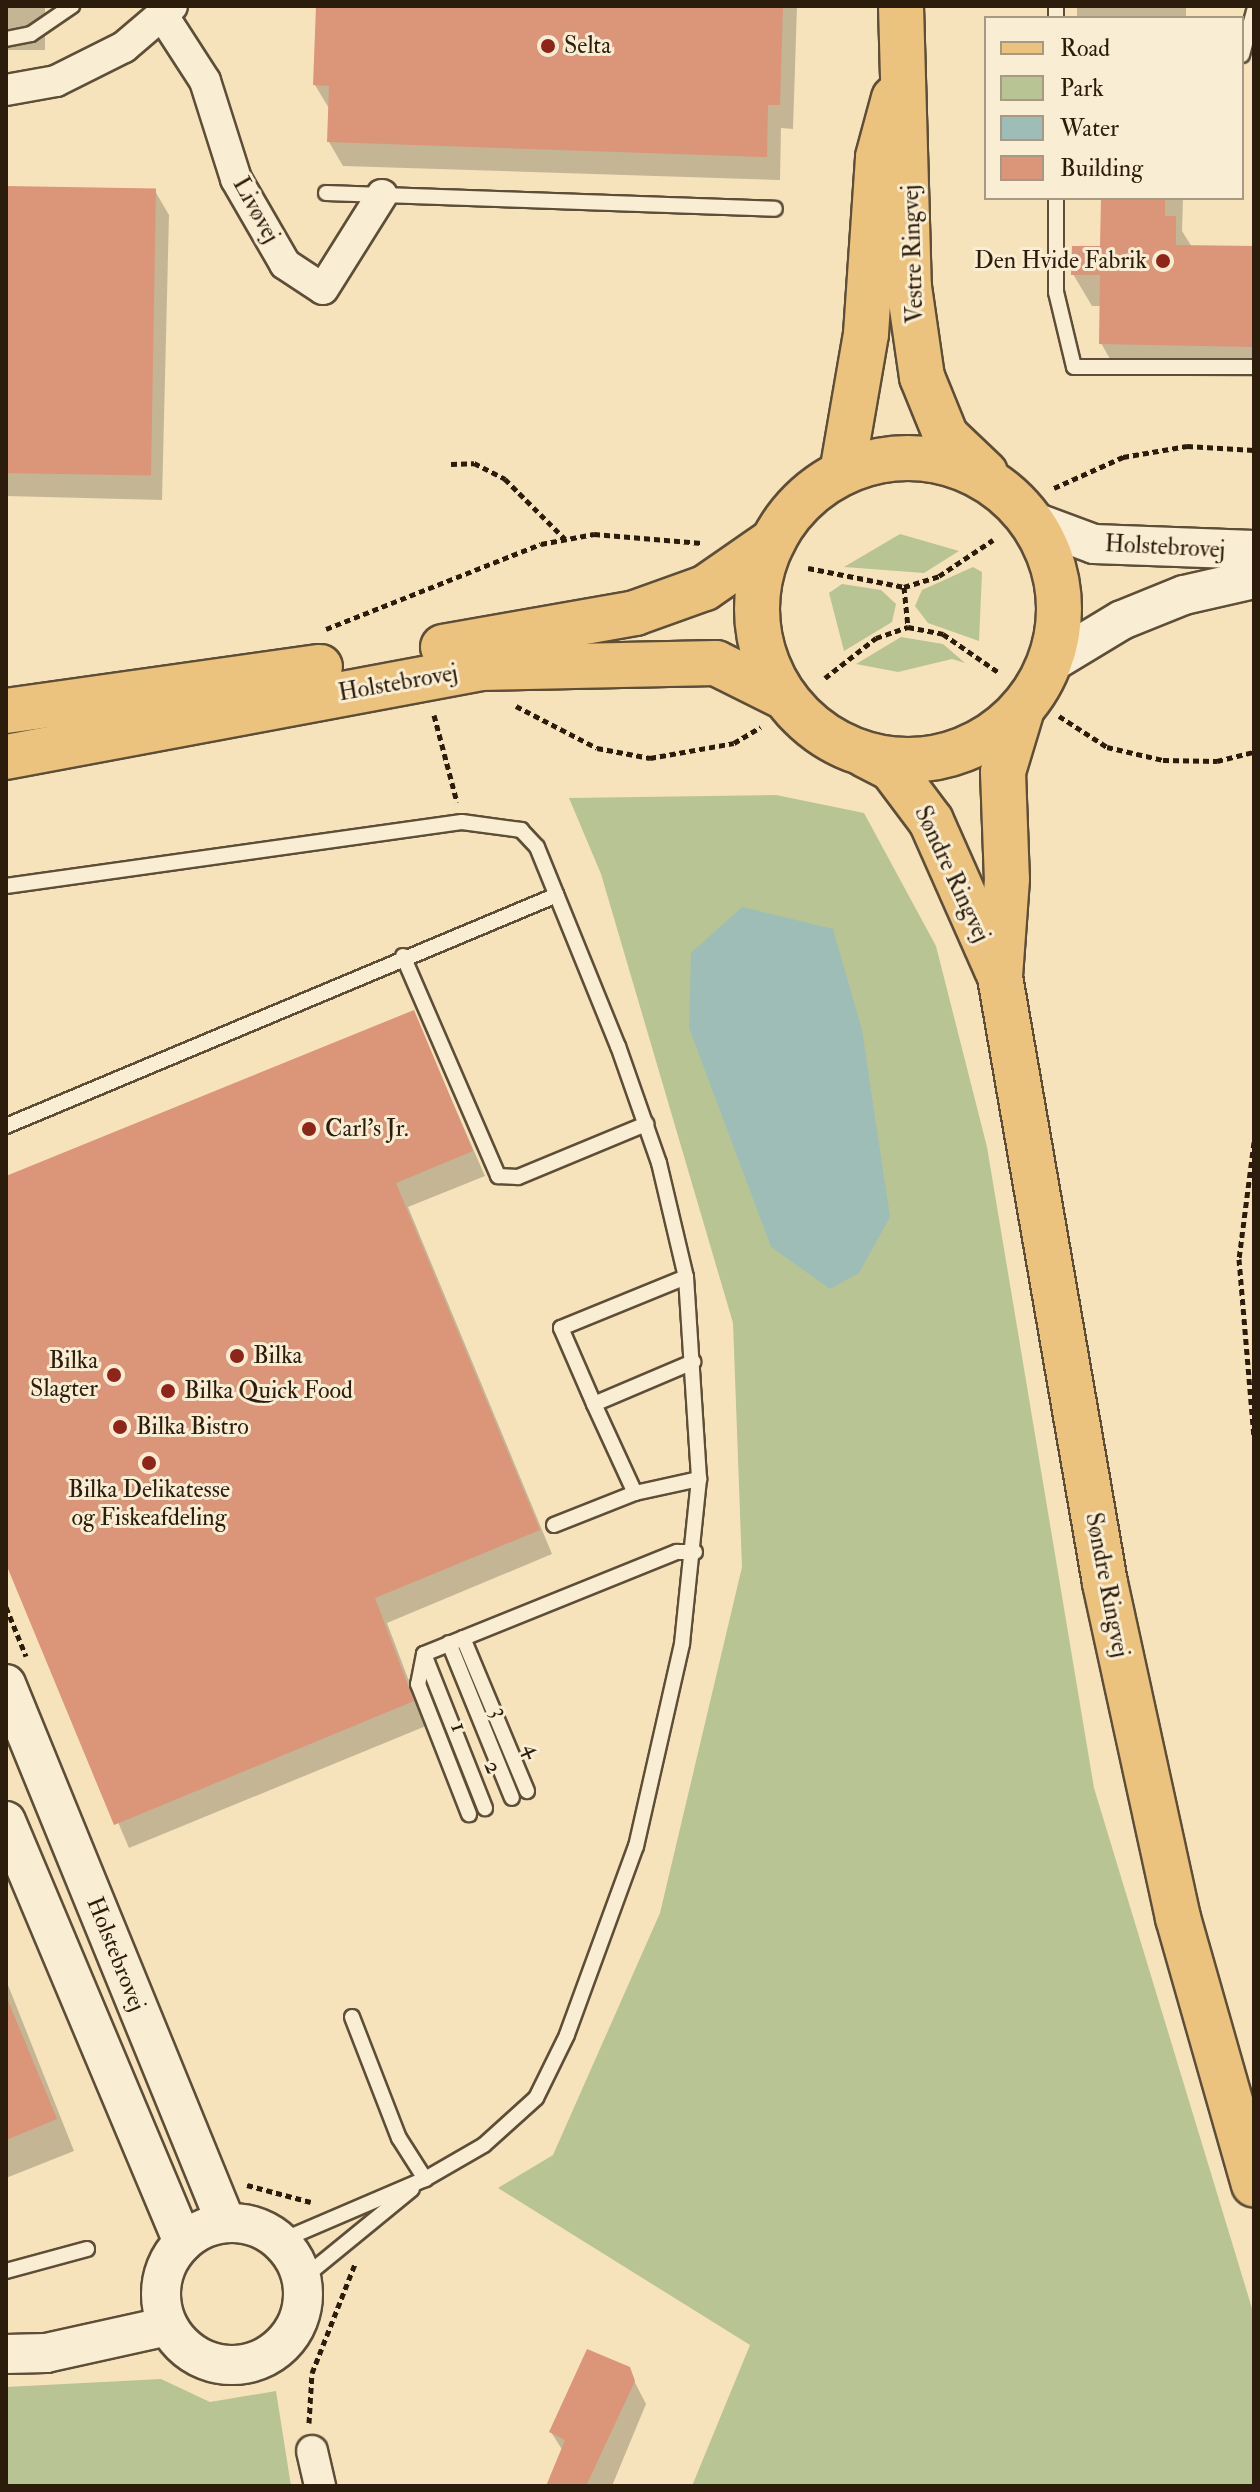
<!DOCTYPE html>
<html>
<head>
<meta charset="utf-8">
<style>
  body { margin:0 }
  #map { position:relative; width:1260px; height:2492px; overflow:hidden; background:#f6e3bb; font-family:"IM FELL Double Pica",serif }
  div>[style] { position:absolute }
  .green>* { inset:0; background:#b8c493 }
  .water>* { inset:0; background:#9ebdb7 }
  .shadow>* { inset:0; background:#0003; transform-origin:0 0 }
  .building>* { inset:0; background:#db9579; transform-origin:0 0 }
  .path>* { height:5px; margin-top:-2.5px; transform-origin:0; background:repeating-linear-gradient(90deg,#2c1c0c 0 6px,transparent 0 10px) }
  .roads { filter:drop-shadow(2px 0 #5e4e38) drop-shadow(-2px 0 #5e4e38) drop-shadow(0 2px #5e4e38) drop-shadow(0 -2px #5e4e38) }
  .service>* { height:14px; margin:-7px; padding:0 7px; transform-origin:7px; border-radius:7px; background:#f9edd3 }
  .minor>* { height:30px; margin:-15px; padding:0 15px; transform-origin:15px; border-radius:15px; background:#f9edd3 }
  .tertiary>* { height:38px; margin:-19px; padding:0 19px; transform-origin:19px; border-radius:19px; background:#f9edd3 }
  .tertiary>.ring { margin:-19px; padding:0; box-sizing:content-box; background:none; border:38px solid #f9edd3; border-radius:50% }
  .primary>* { height:44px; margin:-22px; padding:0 22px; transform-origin:22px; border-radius:22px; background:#ebc27e }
  .primary>.ring { margin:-22px; padding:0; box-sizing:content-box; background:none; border:44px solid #ebc27e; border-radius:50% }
  .dots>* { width:22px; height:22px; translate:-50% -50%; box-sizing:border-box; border:4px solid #f9edd3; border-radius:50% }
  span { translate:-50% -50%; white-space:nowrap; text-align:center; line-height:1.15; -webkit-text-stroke:6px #f9edd3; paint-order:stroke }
  .poi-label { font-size:24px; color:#2c1c0c }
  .left { translate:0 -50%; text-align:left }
  .right { translate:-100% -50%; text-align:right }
  .street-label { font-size:24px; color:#2c1c0c }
  .frame { position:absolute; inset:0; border:8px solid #2c1c0c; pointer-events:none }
  .legend { position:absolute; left:984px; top:16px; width:260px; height:184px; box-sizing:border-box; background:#f9edd3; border:2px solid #a79983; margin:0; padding:10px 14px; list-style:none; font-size:24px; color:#2c1c0c }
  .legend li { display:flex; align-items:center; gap:16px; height:40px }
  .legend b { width:40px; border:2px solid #a79983 }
</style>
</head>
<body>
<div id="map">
  <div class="green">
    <div style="clip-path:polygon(900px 534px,959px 551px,924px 573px,844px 567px)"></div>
    <div style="clip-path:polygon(973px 567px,982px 572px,979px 641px,928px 623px,915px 606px,922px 590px)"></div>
    <div style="clip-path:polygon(842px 584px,881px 590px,896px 604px,892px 622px,844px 651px,829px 593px)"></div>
    <div style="clip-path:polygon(901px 637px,943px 644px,965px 663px,952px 659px,898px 672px,856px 664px)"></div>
    <div style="clip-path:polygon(776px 795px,864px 813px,936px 946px,987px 1147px,1094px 1788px,1254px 2315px,1254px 2486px,692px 2486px,750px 2345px,498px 2188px,553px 2155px,660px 1913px,742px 1567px,733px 1323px,601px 874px,569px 798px)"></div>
    <div style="clip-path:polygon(161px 2379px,210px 2402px,276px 2391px,291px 2486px,6px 2486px,6px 2387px)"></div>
  </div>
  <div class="water">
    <div style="clip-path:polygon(742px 907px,833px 929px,862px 1030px,890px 1217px,859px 1273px,830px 1289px,771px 1247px,689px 1028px,691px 953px)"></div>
  </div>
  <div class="shadow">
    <div style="left:6px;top:6px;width:39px;height:44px"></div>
    <div style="clip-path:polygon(318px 6px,797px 6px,793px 129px,781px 128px,780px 180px,343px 166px,329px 142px,330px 110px,315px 85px)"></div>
    <div style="left:1077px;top:6px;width:109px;height:12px"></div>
    <div style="clip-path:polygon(6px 188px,155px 191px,169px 215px,162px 500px,6px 496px)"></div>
    <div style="clip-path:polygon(1103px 198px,1183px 198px,1182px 231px,1192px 247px,1254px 248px,1254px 377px,1119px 375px,1101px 343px,1101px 306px,1092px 306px,1073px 274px,1102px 248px)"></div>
    <div style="clip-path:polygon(413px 1012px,485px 1176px,408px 1207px,552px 1554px,387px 1623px,426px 1726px,129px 1848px,6px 1559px,6px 1178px)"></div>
    <div style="clip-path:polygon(6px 1980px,74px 2151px,6px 2178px)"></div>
    <div style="clip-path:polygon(628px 2369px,646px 2404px,612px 2486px,547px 2486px,563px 2451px,551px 2432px)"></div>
  </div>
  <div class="building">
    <div style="clip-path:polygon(316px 6px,783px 6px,780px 105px,768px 105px,767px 157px,327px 142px,329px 86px,313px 85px)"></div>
    <div style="left:6px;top:186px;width:150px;height:287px;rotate:1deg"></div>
    <div style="clip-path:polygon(1101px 198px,1165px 198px,1165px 216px,1176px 216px,1176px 245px,1254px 246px,1254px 347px,1099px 344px,1100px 275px,1071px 275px,1072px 246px,1100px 246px)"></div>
    <div style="clip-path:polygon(414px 1010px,473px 1151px,396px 1183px,540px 1530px,375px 1598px,414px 1701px,114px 1825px,6px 1564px,6px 1176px)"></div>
    <div style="clip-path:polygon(6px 1996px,57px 2119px,6px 2140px)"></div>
    <div style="clip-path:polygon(587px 2349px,630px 2367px,635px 2381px,586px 2486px,546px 2486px,565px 2440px,549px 2432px)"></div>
  </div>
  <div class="path">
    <div style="left:451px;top:464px;width:23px;rotate:-2deg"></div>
    <div style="left:474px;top:463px;width:35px;rotate:27deg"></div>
    <div style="left:505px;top:479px;width:85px;rotate:45deg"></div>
    <div style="left:1054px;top:488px;width:76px;rotate:-24.2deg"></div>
    <div style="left:1123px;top:457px;width:65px;rotate:-9.8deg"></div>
    <div style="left:1187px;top:446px;width:67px;rotate:3.4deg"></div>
    <div style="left:808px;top:568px;width:98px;rotate:11.2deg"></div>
    <div style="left:904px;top:587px;width:37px;rotate:-17deg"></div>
    <div style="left:939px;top:576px;width:65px;rotate:-33.7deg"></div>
    <div style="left:904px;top:587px;width:40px;rotate:84.3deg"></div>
    <div style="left:326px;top:629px;width:231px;rotate:-21.6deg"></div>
    <div style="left:541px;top:544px;width:54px;rotate:-10.7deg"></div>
    <div style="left:594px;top:534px;width:108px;rotate:4.8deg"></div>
    <div style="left:825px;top:678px;width:65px;rotate:-38.1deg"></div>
    <div style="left:876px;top:638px;width:34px;rotate:-19deg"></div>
    <div style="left:908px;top:627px;width:36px;rotate:11deg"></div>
    <div style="left:943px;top:634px;width:67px;rotate:34.6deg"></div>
    <div style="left:516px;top:706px;width:91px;rotate:27.4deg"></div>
    <div style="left:597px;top:748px;width:54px;rotate:10.7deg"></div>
    <div style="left:650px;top:758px;width:85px;rotate:-10.1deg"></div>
    <div style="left:734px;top:743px;width:31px;rotate:-31deg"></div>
    <div style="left:434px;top:715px;width:90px;rotate:75.2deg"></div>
    <div style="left:1059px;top:716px;width:57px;rotate:32.9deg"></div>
    <div style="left:1107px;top:747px;width:57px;rotate:13.1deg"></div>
    <div style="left:1163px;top:760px;width:54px;rotate:1.1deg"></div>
    <div style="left:1217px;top:761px;width:38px;rotate:-14deg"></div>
    <div style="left:1254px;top:1142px;width:118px;rotate:97.3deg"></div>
    <div style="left:1239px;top:1259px;width:178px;rotate:85.2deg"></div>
    <div style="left:6px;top:1607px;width:53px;rotate:67.8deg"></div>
    <div style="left:247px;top:2185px;width:66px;rotate:14.9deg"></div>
    <div style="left:309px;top:2423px;width:50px;rotate:-86.6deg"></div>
    <div style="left:312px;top:2373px;width:117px;rotate:-68.5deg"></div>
  </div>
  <div class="roads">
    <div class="service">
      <div style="left:1056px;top:6px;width:12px;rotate:90deg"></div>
      <div style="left:6px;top:39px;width:25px;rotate:-11deg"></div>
      <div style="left:31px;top:34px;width:50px;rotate:-34.3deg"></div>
      <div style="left:1242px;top:55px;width:46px;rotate:-74.7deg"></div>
      <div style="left:326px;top:193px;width:449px;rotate:2deg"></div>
      <div style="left:1056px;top:198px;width:94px;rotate:90deg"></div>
      <div style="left:1056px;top:292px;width:77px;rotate:76.5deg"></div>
      <div style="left:1074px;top:367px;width:180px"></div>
      <div style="left:6px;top:886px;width:460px;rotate:-8deg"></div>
      <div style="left:462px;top:822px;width:60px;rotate:7.7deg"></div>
      <div style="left:521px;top:830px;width:23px;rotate:47deg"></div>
      <div style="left:537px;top:847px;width:215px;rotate:67.9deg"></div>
      <div style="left:618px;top:1046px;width:124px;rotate:70.7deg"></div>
      <div style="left:659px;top:1163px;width:117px;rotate:76.7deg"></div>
      <div style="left:686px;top:1277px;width:202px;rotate:86.3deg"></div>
      <div style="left:699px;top:1479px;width:166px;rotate:95.9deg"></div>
      <div style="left:682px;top:1644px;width:207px;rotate:102.8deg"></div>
      <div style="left:636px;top:1846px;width:201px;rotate:110.1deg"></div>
      <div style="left:567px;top:2035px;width:70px;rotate:116.2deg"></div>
      <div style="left:536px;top:2098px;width:70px;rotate:137.9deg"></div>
      <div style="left:484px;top:2145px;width:68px;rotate:150deg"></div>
      <div style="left:425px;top:2179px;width:158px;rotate:156.8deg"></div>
      <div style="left:403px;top:956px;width:240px;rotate:66.6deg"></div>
      <div style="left:498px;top:1176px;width:20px;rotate:3deg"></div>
      <div style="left:518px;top:1177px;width:139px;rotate:-22.5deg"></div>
      <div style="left:6px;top:1126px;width:597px;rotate:-22.75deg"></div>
      <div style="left:686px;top:1277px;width:135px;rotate:157.8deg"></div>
      <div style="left:561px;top:1328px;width:83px;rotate:66.5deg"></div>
      <div style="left:594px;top:1404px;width:108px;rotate:-23deg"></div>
      <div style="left:594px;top:1404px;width:98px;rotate:65.3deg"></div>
      <div style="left:554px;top:1525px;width:87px;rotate:-21.6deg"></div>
      <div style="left:635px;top:1493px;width:66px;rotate:-12.3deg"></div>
      <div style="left:463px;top:1638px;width:166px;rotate:67.3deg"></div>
      <div style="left:449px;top:1643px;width:167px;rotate:67.9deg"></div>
      <div style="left:424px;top:1654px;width:273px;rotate:-22deg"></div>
      <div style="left:677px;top:1552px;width:18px"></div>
      <div style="left:424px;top:1654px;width:31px;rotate:101deg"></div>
      <div style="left:418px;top:1684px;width:140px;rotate:68.6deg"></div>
      <div style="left:424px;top:1654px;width:166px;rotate:68.4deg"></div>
      <div style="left:352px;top:2017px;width:130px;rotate:68.8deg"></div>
      <div style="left:399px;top:2138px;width:49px;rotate:57.6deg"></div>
      <div style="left:6px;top:2271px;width:84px;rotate:-15.2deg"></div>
      <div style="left:302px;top:2279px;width:142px;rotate:-39.3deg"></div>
    </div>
    <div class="minor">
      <div style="left:163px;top:16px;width:77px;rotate:57.1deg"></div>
      <div style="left:205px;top:81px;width:103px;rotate:72.4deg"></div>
      <div style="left:236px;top:179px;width:98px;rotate:60deg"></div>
      <div style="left:285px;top:264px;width:45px;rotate:33.3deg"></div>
      <div style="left:323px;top:289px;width:111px;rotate:-57.9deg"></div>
      <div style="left:6px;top:90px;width:51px;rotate:-10.2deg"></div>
      <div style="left:56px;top:81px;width:76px;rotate:-26.6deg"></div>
      <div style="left:124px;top:47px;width:63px;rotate:-40.5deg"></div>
      <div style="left:312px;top:2451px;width:36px;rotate:77deg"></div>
    </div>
    <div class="tertiary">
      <div style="left:1032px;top:521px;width:66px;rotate:20.4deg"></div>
      <div style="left:1094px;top:544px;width:160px;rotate:2.1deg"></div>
      <div style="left:1049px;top:664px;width:85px;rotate:-31.1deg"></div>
      <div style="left:1122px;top:620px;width:67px;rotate:-22deg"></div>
      <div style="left:1184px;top:595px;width:72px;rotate:-12.9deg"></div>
      <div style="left:6px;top:1684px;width:582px;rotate:67.8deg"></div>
      <div style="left:6px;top:1821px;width:457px;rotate:67.2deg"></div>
      <div class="ring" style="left:161px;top:2223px;width:104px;height:104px"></div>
      <div style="left:6px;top:2354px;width:40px;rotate:-1.4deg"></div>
      <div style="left:46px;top:2353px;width:125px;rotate:-12.5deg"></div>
    </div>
    <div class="primary">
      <div style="left:901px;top:6px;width:281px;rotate:88.4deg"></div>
      <div style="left:909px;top:287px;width:91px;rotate:81.8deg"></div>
      <div style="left:922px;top:377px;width:64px;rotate:67.9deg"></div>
      <div style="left:946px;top:436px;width:54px;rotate:43.5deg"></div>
      <div class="ring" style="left:757px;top:458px;width:258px;height:258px"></div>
      <div style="left:842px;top:473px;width:141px;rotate:-80.2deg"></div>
      <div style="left:866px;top:334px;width:177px;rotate:-86.1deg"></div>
      <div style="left:878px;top:157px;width:61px;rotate:-74.8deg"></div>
      <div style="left:443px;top:647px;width:195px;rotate:-10deg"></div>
      <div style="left:635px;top:613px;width:74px;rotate:-19.7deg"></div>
      <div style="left:705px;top:588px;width:84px;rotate:-34.8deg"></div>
      <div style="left:1022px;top:709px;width:66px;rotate:106.8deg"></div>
      <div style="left:1003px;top:772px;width:107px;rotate:87.9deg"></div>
      <div style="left:1007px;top:879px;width:98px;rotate:94.1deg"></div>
      <div style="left:1000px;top:977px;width:615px;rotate:80.17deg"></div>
      <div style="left:1105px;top:1583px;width:343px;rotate:77.7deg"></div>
      <div style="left:1178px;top:1918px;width:277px;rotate:74.1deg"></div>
      <div style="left:6px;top:711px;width:317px;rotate:-8deg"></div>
      <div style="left:865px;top:755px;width:30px;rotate:27deg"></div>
      <div style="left:892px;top:769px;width:65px;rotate:53.1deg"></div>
      <div style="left:931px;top:821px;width:163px;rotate:66.1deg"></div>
      <div style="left:6px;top:757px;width:482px;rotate:-10.6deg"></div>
      <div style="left:480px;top:668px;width:236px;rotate:-1.2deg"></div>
      <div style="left:716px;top:663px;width:78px;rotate:26.6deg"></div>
    </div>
  </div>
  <div class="dots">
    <div style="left:548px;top:46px;background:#8f2418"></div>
    <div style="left:1163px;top:261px;background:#8f2418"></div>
    <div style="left:309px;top:1129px;background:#8f2418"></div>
    <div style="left:237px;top:1356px;background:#8f2418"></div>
    <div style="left:114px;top:1375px;background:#8f2418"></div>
    <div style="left:168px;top:1391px;background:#8f2418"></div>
    <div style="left:120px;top:1427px;background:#8f2418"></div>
    <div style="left:149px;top:1463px;background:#8f2418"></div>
  </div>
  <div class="poi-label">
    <span class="left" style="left:564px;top:46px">Selta</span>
    <span class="right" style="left:1147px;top:261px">Den Hvide Fabrik</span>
    <span class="left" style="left:325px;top:1129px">Carl's Jr.</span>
    <span class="left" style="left:253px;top:1356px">Bilka</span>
    <span class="right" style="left:98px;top:1375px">Bilka<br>Slagter</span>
    <span class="left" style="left:184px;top:1391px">Bilka Quick Food</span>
    <span class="left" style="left:136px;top:1427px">Bilka Bistro</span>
    <span style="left:149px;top:1504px">Bilka Delikatesse<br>og Fiskeafdeling</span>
  </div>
  <div class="street-label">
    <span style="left:256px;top:210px;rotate:61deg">Livøvej</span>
    <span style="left:913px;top:254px;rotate:-92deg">Vestre Ringvej</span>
    <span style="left:1165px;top:547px;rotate:3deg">Holstebrovej</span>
    <span style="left:398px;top:683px;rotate:-10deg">Holstebrovej</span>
    <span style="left:952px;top:874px;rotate:65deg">Søndre Ringvej</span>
    <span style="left:1107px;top:1585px;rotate:79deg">Søndre Ringvej</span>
    <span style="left:500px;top:1712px;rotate:68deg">3</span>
    <span style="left:459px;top:1727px;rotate:69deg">1</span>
    <span style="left:533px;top:1750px;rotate:66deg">4</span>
    <span style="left:493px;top:1767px;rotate:69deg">2</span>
    <span style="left:116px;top:1954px;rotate:68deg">Holstebrovej</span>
  </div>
  <div class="frame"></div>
  <ul class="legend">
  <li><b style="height:10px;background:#ebc27e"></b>Road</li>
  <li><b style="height:22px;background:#b8c493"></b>Park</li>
  <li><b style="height:22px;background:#9ebdb7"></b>Water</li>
  <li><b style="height:22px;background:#db9579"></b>Building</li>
  </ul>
</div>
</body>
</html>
